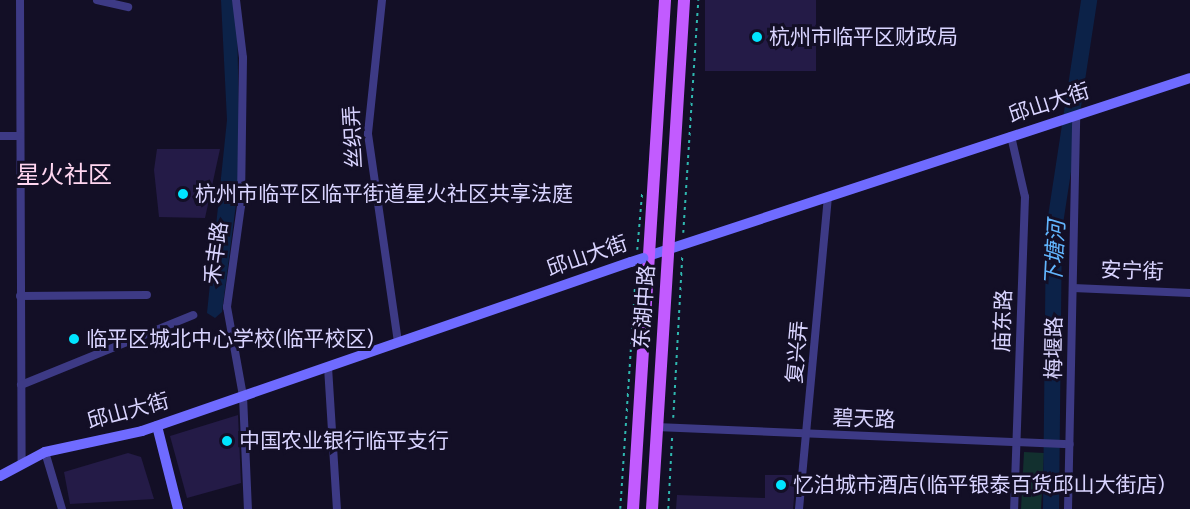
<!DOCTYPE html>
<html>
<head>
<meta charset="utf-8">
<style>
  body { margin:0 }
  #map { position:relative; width:1190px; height:509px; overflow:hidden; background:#130f26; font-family:Figtree,"Noto Sans SC",sans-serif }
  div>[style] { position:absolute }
  .green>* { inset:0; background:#12302f; transform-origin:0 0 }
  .water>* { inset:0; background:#0c2248 }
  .river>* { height:16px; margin:-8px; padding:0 8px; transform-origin:8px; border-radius:8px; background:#0c2248 }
  .building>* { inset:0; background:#241b47; transform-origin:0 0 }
  .path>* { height:1.5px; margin-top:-0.75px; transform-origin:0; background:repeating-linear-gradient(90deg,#2fb8b0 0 3px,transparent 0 7.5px) }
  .street>* { height:8px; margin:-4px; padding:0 4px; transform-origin:4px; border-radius:4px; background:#3d3a85 }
  .secondary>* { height:10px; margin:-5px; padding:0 5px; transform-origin:5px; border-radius:5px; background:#6f6bff }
  .primary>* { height:12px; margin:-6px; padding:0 6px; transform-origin:6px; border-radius:6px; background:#c25bff }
  .secondary-bridge>* { height:10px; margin:-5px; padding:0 5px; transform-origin:5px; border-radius:5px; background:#6f6bff }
  .dots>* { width:16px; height:16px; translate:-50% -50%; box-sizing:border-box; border:3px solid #130f26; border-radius:50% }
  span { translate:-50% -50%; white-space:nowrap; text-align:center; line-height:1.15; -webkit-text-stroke:6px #130f26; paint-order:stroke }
  .poi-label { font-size:21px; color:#d9d4ff }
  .left { translate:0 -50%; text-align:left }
  .street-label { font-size:21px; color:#d9d4ff }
  .water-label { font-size:22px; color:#62b6ff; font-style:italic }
  .quarter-label { font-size:24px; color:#ffd6f0 }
</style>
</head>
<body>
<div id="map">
  <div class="green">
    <div style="left:1024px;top:452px;width:20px;height:57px;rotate:3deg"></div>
  </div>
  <div class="water">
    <div style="clip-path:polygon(221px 0,232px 0,237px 19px,240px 173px,222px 312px,215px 318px,207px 313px,227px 120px)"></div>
  </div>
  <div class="river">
    <div style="left:1051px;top:509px;width:279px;rotate:-89.4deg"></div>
    <div style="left:1054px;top:230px;width:233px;rotate:-81.3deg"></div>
  </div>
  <div class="building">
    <div style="left:705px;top:0;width:111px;height:71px"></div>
    <div style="clip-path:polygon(157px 149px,220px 149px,205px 218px,159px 217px,154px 170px)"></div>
    <div style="clip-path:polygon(238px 415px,241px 483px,187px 498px,170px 436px)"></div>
    <div style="clip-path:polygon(128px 453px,141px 457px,154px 499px,70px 504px,64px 472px)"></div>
    <div style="clip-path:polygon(765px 475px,796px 475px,793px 509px,676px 509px,677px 495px,765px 498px)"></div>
  </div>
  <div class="path">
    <div style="left:683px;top:233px;width:233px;rotate:-86.3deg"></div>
    <div style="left:637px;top:250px;width:58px;rotate:-85.1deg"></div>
    <div style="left:673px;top:418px;width:163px;rotate:-86.8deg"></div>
    <div style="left:620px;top:509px;width:240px;rotate:-86.2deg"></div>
    <div style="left:668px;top:509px;width:74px;rotate:-86.9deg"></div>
  </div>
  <div class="street">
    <div style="left:20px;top:0;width:464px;rotate:89.8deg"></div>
    <div style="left:97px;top:0;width:32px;rotate:13deg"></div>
    <div style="left:236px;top:0;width:58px;rotate:83.1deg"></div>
    <div style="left:243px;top:58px;width:148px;rotate:90.8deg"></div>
    <div style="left:241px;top:206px;width:102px;rotate:97.9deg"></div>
    <div style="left:227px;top:307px;width:90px;rotate:79.8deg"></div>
    <div style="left:243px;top:396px;width:113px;rotate:87.5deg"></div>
    <div style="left:382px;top:0;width:135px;rotate:96deg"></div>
    <div style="left:368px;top:134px;width:210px;rotate:81.8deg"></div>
    <div style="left:0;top:136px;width:20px"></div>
    <div style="left:1011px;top:136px;width:63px;rotate:77.1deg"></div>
    <div style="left:1025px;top:197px;width:312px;rotate:92deg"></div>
    <div style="left:1073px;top:288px;width:117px;rotate:2.4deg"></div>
    <div style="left:20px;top:296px;width:127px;rotate:-0.5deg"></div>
    <div style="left:328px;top:367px;width:142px;rotate:86.4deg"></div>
    <div style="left:21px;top:385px;width:186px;rotate:-22.1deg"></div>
    <div style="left:656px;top:427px;width:414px;rotate:2.4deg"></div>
    <div style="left:45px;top:452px;width:59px;rotate:73.4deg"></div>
    <div style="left:799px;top:509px;width:313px;rotate:-84.7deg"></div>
    <div style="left:1068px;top:509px;width:394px;rotate:-88.8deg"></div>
  </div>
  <div class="secondary">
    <div style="left:648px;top:256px;width:570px;rotate:-18.18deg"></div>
    <div style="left:157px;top:426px;width:86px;rotate:75.8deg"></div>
    <div style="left:0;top:476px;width:51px;rotate:-28.1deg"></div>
    <div style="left:45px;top:452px;width:99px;rotate:-12.2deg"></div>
    <div style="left:142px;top:431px;width:517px;rotate:-19.07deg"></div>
  </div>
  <div class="primary">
    <div style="left:633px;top:509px;width:510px;rotate:-86.4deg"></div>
    <div style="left:652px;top:509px;width:510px;rotate:-86.4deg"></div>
  </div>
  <div class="secondary-bridge">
    <div style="left:631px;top:262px;width:13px;rotate:-18deg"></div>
  </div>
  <div class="dots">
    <div style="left:757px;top:37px;background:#00e5ff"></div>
    <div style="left:183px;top:194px;background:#00e5ff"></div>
    <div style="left:74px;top:339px;background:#00e5ff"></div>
    <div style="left:227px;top:441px;background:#00e5ff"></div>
    <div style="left:781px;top:485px;background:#00e5ff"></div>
  </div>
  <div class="poi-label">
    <span class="left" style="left:769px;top:37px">杭州市临平区财政局</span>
    <span class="left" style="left:195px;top:194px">杭州市临平区临平街道星火社区共享法庭</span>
    <span class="left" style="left:86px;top:339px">临平区城北中心学校(临平校区)</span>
    <span class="left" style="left:239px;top:441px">中国农业银行临平支行</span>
    <span class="left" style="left:793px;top:485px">忆泊城市酒店(临平银泰百货邱山大街店)</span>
  </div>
  <div class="street-label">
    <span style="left:1049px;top:103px;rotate:-18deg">邱山大街</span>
    <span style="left:353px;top:137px;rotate:-93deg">丝织弄</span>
    <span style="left:216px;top:253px;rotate:-82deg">禾丰路</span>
    <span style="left:587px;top:256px;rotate:-19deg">邱山大街</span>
    <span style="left:1132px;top:271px;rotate:2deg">安宁街</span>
    <span style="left:644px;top:307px;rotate:-86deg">东湖中路</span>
    <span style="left:1003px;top:321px;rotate:-88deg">庙东路</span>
    <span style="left:1054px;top:348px;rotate:-89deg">梅堰路</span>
    <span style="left:797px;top:352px;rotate:-85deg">复兴弄</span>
    <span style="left:128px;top:411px;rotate:-15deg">邱山大街</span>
    <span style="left:864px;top:419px;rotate:2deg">碧天路</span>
  </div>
  <div class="water-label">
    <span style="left:1055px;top:253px;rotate:-87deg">下塘河</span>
  </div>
  <div class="quarter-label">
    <span style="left:64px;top:175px">星火社区</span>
  </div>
</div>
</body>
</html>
